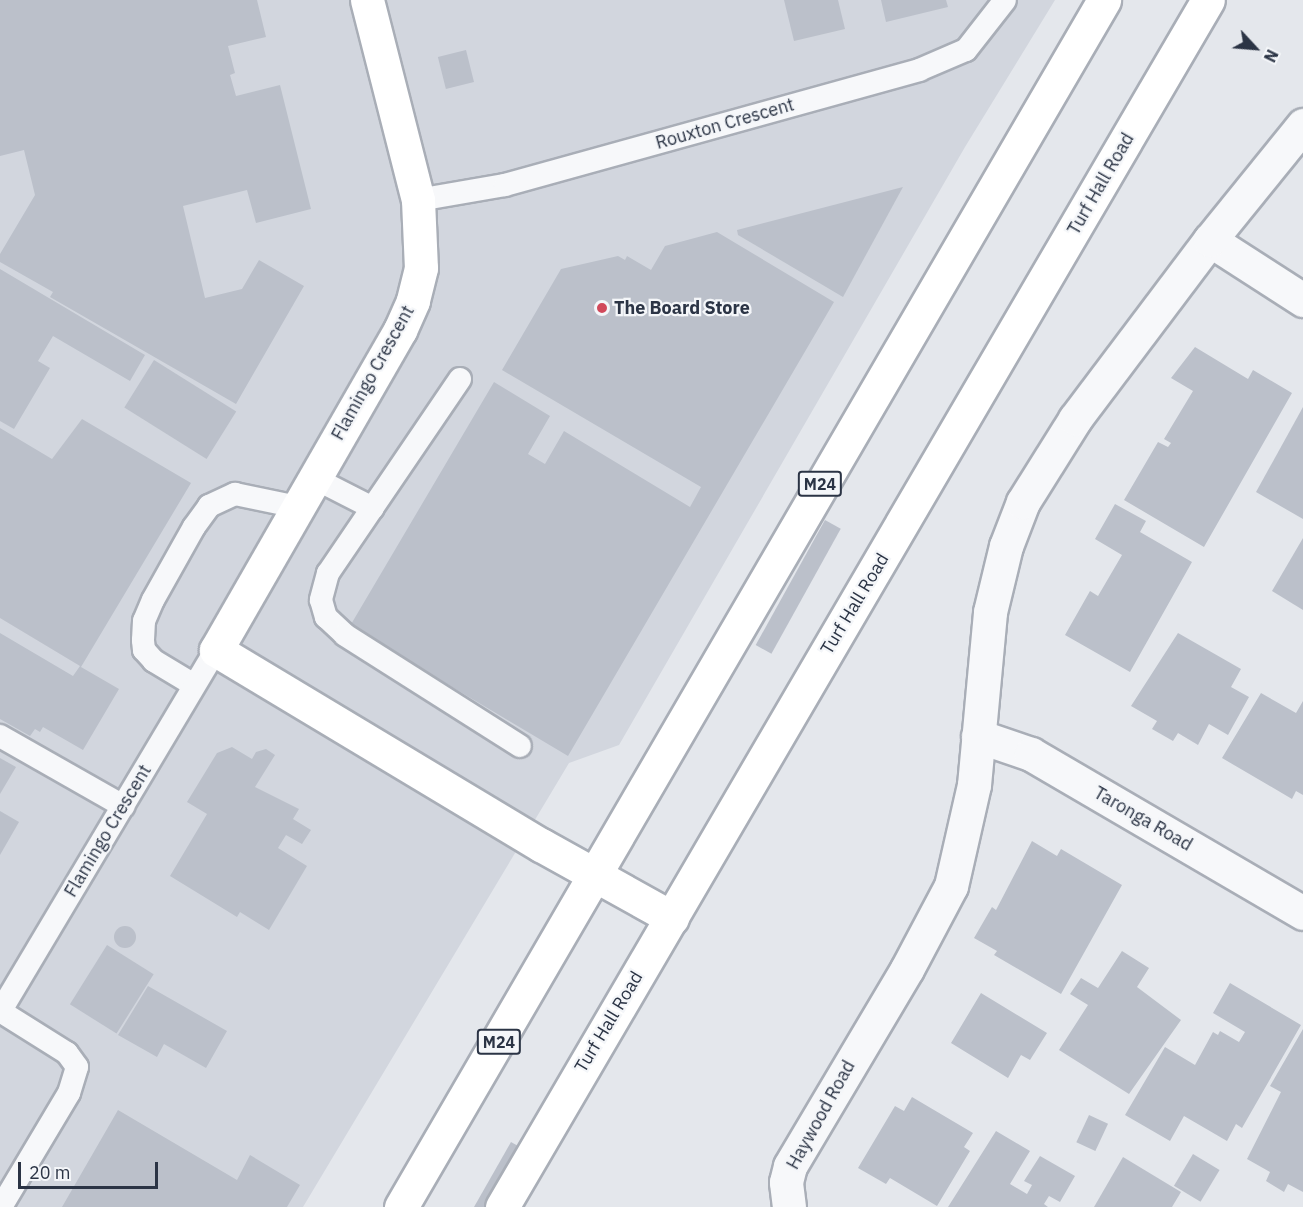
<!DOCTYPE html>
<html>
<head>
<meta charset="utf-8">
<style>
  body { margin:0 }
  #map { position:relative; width:1303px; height:1207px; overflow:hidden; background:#e4e7ec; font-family:"IBM Plex Sans",sans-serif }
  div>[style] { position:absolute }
  .built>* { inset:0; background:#d2d6de }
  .building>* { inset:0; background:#bbc0ca; transform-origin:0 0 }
  .round { border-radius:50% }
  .roads { filter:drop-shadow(2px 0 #a9aeb7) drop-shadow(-2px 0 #a9aeb7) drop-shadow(0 2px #a9aeb7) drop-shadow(0 -2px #a9aeb7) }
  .lane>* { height:22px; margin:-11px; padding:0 11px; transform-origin:11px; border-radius:11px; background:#f7f8fa }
  .street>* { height:33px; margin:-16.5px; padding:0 16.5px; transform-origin:16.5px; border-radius:16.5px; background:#f7f8fa }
  .secondary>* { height:33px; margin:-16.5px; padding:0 16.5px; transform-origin:16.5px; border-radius:16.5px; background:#fff }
  .primary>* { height:33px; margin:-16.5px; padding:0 16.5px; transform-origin:16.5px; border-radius:16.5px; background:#fff }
  .dots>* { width:16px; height:16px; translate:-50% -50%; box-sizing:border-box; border:3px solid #f4f6f9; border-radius:50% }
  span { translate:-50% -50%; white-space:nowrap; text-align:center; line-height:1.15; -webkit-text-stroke:4.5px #f4f6f9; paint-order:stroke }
  .shield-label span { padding:2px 4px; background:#f4f6f9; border:2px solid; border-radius:4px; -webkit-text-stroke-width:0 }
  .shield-label { font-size:16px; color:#2b3445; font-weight:700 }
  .street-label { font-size:18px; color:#2b3445 }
  .poi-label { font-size:18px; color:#2b3445; font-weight:700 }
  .left { translate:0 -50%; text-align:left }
  .north { position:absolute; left:1225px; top:18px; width:60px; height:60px; -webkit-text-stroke:4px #f4f6f9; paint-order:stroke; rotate:116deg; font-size:16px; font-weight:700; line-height:24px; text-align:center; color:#2b3445 }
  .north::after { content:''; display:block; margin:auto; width:21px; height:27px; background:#2b3445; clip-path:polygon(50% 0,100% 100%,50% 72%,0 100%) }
  .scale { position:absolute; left:18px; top:1162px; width:140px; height:27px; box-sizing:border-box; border:3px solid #2b3445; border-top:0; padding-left:8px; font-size:18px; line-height:21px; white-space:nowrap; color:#2b3445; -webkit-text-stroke:4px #f4f6f9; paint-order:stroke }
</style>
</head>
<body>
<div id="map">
  <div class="built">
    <div style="clip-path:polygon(0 0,1055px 0,965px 147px,619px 745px,569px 763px,303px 1207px,0 1207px)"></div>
  </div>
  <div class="building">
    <div style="clip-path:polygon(0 0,257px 0,266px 37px,228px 46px,235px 73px,230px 75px,236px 96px,280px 85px,311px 209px,256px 223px,247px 190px,183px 206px,205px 298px,242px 289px,259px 260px,304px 286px,236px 404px,50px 297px,53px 292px,0 262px,0 254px,35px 195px,24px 150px,0 156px)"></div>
    <div style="clip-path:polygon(784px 0,838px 0,845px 29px,794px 41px)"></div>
    <div style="clip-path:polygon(881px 0,946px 0,948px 7px,886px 22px)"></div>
    <div style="left:466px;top:50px;width:33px;height:29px;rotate:76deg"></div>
    <div style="clip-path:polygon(903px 187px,843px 297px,738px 235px,737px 230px)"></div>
    <div style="clip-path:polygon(717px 232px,834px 302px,568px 756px,350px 626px,494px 382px,550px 416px,528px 454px,545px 464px,564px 431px,690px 507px,701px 487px,502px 370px,561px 269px,618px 256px,625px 260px,627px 256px,651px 270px,665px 246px)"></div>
    <div style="clip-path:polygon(0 269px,145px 355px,130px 381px,53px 336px,38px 361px,50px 368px,14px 429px,0 421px)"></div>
    <div style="clip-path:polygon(1195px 347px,1248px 379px,1253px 370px,1292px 393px,1204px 547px,1124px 500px,1158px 442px,1168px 447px,1171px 443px,1164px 439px,1193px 391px,1171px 378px)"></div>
    <div style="left:154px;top:360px;width:97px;height:56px;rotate:32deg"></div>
    <div style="clip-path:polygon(1303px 407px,1303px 519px,1256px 492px)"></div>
    <div style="clip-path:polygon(82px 419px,191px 483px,81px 667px,119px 689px,83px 750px,43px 727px,40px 732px,35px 729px,30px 736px,0 719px,0 633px,73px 676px,80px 666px,0 618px,0 428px,52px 459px)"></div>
    <div style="clip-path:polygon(1115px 504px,1146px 521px,1140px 532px,1192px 562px,1130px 672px,1065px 635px,1090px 591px,1098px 596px,1122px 555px,1095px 539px)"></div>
    <div style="left:825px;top:520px;width:18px;height:143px;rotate:29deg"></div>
    <div style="clip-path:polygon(1303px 538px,1303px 610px,1272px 591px)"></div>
    <div style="clip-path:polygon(1178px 633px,1241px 669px,1231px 687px,1249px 697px,1228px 735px,1209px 724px,1198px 745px,1178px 733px,1173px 741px,1152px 729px,1157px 721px,1131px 706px)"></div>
    <div style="clip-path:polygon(1261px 693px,1296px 713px,1303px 701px,1303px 795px,1296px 791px,1292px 799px,1222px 758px)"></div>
    <div style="clip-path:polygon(232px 747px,252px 759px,256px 752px,266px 749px,275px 755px,255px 787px,299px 809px,293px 819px,311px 830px,302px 844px,286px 835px,278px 848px,307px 866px,269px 930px,240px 912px,237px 917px,170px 876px,207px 814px,187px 802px,217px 753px)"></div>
    <div style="clip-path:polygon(0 758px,16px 767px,0 794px)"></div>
    <div style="clip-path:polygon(0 811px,19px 822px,0 855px)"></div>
    <div style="clip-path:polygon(1032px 841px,1057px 856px,1061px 849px,1122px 885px,1061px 994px,994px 955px,997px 951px,974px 938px,992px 907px,996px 910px)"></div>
    <div class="round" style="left:114px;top:926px;width:22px;height:22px"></div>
    <div style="left:107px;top:945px;width:55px;height:70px;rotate:32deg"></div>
    <div style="clip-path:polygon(1122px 951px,1149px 968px,1137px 987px,1181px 1020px,1129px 1094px,1059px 1050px,1088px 1005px,1070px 994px,1081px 978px,1098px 988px)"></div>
    <div style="clip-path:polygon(1230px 983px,1301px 1025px,1242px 1128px,1236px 1124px,1227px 1141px,1184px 1116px,1170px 1141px,1125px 1115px,1165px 1047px,1195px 1065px,1213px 1032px,1218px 1035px,1220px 1031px,1239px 1042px,1245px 1032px,1213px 1013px)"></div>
    <div style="clip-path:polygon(148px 986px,227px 1031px,206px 1068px,164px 1044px,157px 1057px,118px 1035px)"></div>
    <div style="clip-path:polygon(981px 993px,1047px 1033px,1030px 1060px,1021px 1055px,1008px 1078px,951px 1043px)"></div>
    <div style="clip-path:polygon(1303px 1029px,1303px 1192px,1288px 1184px,1284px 1192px,1266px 1181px,1270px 1172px,1247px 1159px,1281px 1092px,1270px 1086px)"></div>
    <div style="clip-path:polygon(912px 1097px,973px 1133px,964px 1147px,970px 1151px,937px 1206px,890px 1178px,886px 1184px,858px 1168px,895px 1106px,904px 1111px)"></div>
    <div style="clip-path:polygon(118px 1110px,237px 1180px,250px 1155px,300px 1185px,287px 1207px,62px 1207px)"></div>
    <div style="left:1089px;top:1115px;width:21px;height:30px;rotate:25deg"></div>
    <div style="clip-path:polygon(996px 1131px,1030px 1151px,1010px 1184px,1027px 1194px,1032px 1185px,1024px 1181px,1040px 1156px,1075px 1176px,1060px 1202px,1049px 1196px,1044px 1204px,1048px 1207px,948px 1207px)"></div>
    <div style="clip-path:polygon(511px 1142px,527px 1151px,494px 1207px,474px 1207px)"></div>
    <div style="left:1193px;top:1154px;width:31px;height:37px;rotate:31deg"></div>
    <div style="clip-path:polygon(1123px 1157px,1181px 1192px,1172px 1207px,1094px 1207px)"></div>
  </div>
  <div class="roads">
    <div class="lane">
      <div style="left:418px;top:200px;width:88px;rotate:-9.8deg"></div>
      <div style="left:505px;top:185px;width:430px;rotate:-15.5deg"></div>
      <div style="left:919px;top:70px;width:51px;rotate:-23.1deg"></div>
      <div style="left:966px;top:50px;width:63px;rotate:-52deg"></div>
      <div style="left:460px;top:379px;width:235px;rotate:124.2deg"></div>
      <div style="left:328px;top:573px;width:28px;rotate:105deg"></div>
      <div style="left:321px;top:600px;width:18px;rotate:74deg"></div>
      <div style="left:326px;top:617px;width:26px;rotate:43deg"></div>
      <div style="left:345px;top:635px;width:207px;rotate:32.4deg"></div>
      <div style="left:314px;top:478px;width:66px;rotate:27deg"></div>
      <div style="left:194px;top:685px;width:47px;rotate:-149deg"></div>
      <div style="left:154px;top:661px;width:15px;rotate:-132deg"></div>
      <div style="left:144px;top:650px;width:10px;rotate:-96deg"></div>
      <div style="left:143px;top:640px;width:19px;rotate:-87deg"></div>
      <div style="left:144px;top:621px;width:23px;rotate:-67deg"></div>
      <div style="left:153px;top:600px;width:84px;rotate:-60.7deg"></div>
      <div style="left:194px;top:527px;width:26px;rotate:-54deg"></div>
      <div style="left:209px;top:506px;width:29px;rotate:-25deg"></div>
      <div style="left:235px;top:494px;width:64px;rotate:11.7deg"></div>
      <div style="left:0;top:736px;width:142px;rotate:29.6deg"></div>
      <div style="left:0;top:1011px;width:79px;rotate:32.1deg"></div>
      <div style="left:67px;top:1053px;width:17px;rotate:54deg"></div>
      <div style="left:77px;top:1067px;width:27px;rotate:107deg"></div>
      <div style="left:69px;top:1093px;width:133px;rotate:120.8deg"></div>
      <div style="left:0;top:1012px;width:422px;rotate:-59.2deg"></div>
    </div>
    <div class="street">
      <div style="left:1210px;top:240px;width:111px;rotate:32.8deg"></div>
      <div style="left:978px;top:736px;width:56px;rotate:18.8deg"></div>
      <div style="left:1031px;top:754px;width:315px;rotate:30.3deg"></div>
      <div style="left:789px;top:1207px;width:25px;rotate:-97deg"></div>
      <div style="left:786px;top:1182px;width:16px;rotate:-76deg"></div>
      <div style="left:790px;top:1166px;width:229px;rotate:-59.3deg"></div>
      <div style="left:907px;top:969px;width:94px;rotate:-62.1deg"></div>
      <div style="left:951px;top:886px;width:104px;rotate:-77.2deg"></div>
      <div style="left:974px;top:785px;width:174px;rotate:-84.7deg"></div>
      <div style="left:990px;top:612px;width:68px;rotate:-76.4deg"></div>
      <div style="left:1006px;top:546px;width:47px;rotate:-68.9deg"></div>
      <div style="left:1023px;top:502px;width:98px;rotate:-57.9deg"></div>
      <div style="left:1075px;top:419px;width:224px;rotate:-53deg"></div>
      <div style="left:1210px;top:240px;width:148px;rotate:-51deg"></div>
    </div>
    <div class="secondary">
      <div style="left:367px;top:0;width:206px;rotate:75.7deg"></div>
      <div style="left:418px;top:200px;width:68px;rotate:87.5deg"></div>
      <div style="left:421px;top:268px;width:34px;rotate:104deg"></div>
      <div style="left:413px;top:301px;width:32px;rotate:114deg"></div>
      <div style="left:400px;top:330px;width:369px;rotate:119.9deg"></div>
      <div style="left:216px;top:650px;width:379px;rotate:31deg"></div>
      <div style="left:541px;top:845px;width:150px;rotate:29.1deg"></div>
    </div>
    <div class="primary">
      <div style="left:401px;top:1207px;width:1397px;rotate:-59.78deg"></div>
      <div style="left:502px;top:1207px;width:1398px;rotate:-59.68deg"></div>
    </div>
  </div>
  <div class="dots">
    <div style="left:602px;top:308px;background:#d1495b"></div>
  </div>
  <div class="shield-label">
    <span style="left:820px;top:484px">M24</span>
    <span style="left:499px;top:1042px">M24</span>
  </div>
  <div class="street-label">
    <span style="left:725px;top:124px;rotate:-16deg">Rouxton Crescent</span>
    <span style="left:1101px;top:184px;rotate:-60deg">Turf Hall Road</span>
    <span style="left:373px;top:373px;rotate:-61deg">Flamingo Crescent</span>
    <span style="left:855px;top:604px;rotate:-59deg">Turf Hall Road</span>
    <span style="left:1143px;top:819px;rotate:30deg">Taronga Road</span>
    <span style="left:108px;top:831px;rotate:-59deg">Flamingo Crescent</span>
    <span style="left:609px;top:1022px;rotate:-59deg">Turf Hall Road</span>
    <span style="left:821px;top:1115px;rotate:-61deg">Haywood Road</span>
  </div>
  <div class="poi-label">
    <span class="left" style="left:614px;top:308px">The Board Store</span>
  </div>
  <div class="north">N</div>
  <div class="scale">20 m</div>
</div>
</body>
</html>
